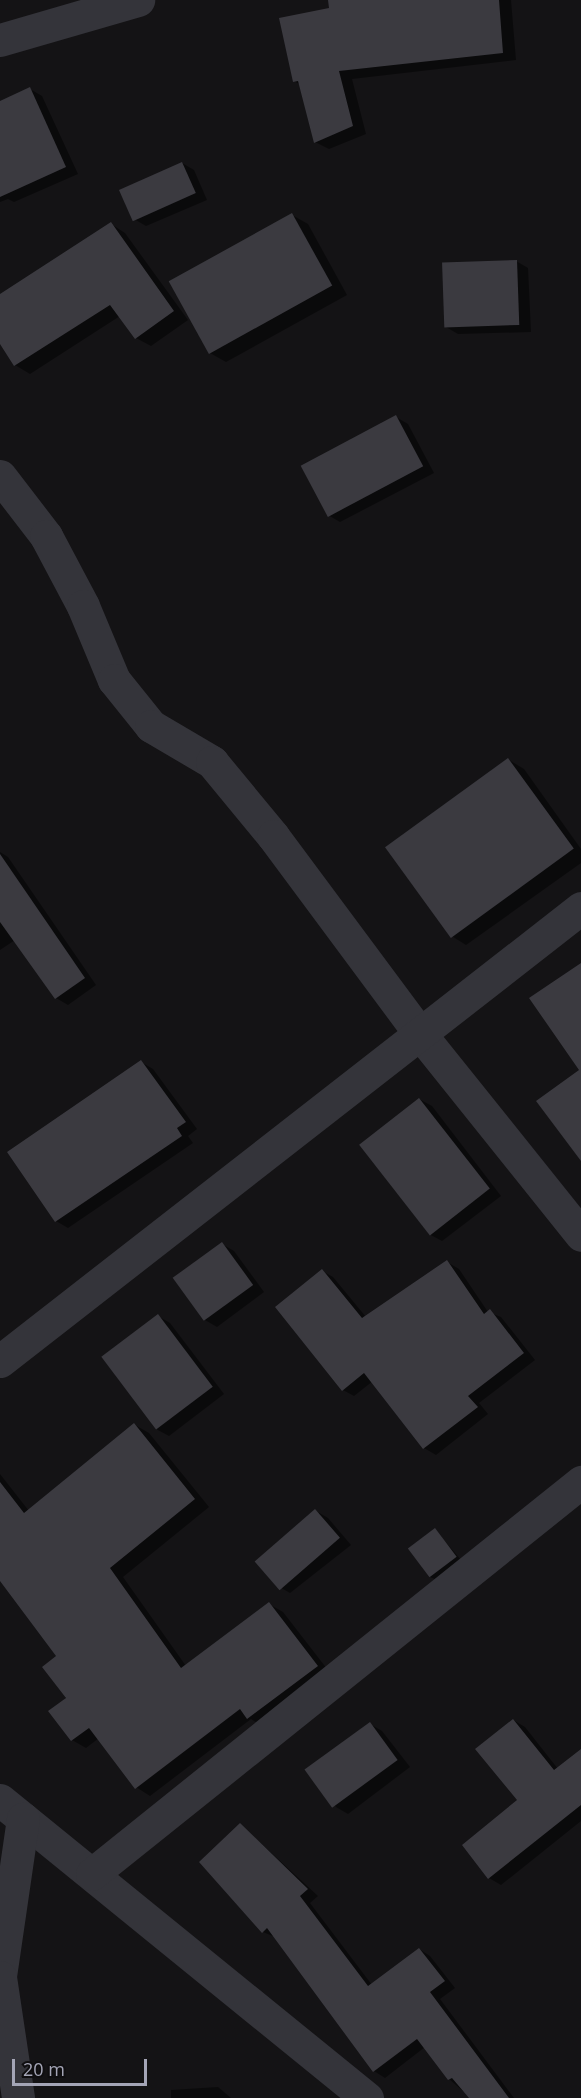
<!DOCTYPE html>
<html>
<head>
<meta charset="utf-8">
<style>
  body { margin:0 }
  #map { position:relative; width:581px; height:2098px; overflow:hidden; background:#141315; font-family:"Open Sans",sans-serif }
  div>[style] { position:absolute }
  .shadow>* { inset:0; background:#0007 }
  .building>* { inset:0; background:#3b3a40; transform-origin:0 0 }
  .street>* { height:33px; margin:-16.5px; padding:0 16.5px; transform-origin:16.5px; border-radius:16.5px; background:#34343a }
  span { translate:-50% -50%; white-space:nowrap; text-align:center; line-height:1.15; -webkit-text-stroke:5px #0f0e10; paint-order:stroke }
  .scale { position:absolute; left:12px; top:2059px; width:135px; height:27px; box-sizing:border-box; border:3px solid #a4a5b6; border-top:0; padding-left:8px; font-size:18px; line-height:21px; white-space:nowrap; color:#a4a5b6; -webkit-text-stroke:4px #0f0e10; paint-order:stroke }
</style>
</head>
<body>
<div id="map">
  <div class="shadow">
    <div style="clip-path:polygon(329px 0,511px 0,516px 60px,352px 79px,366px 134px,329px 149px,315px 142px,301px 85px,294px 81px,330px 9px)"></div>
    <div style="clip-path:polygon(30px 89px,42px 96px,78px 174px,14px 202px,8px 199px,0 202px,0 102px)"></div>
    <div style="clip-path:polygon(182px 163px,194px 170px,207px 200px,146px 226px,134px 219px)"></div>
    <div style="clip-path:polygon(292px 215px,308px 224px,347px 295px,226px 362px,210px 353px)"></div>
    <div style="clip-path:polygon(111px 224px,125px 233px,188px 320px,151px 346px,136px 338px,120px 316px,30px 374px,15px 365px,0 341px,0 296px)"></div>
    <div style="clip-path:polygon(516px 261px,528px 268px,531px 332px,458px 334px,446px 327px)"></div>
    <div style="clip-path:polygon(396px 417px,408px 424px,434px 473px,340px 522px,328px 515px)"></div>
    <div style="clip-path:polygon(509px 760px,524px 769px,581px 849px,581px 863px,466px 945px,450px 935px)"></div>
    <div style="clip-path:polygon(0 852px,8px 857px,96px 985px,68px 1005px,56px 998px,15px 940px,0 950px)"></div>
    <div style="clip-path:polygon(141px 1062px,153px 1069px,197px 1129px,188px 1136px,193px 1143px,68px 1228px,56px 1221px)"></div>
    <div style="clip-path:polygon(419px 1099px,432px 1106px,501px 1196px,442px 1241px,429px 1234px,361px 1145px)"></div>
    <div style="clip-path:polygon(222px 1244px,234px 1251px,264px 1292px,217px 1327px,205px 1320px)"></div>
    <div style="clip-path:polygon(447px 1262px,459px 1269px,488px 1312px,501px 1317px,535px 1360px,479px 1403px,488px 1414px,436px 1455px,424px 1448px,373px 1381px,354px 1396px,343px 1390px,322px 1271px,333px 1277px,366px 1317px)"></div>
    <div style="clip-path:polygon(158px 1316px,170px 1323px,224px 1394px,169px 1436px,156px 1429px)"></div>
    <div style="clip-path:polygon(135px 1425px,149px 1433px,209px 1507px,123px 1577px,186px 1666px,269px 1604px,283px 1612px,331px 1674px,262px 1726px,251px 1719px,150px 1796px,136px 1787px,99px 1738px,86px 1748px,72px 1740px,59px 1657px,0 1579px,0 1474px,29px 1511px)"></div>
    <div style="clip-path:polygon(316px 1511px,328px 1518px,351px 1545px,290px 1593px,278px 1586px)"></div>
    <div style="clip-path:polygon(435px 1530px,462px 1561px,437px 1580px,430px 1577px)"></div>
    <div style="clip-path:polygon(513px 1720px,525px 1727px,558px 1769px,581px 1752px,581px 1821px,501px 1885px,489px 1878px,519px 1801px)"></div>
    <div style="clip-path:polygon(370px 1724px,382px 1731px,410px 1767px,348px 1814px,336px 1807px,308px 1771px)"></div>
    <div style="clip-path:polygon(241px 1825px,318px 1896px,310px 1903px,372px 1985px,419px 1949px,430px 1956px,455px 1988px,440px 1999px,514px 2098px,471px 2098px,449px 2079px,425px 2047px,385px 2078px,374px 2071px,275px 1937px,263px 1932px)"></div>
    <div style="clip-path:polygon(218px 2087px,231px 2098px,171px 2098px,171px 2090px)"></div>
  </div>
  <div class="building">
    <div style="clip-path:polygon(328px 0,499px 0,503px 53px,339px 71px,353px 126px,314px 143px,298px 81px,293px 82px,279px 18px,329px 8px)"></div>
    <div style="clip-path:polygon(30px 87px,66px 167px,0 197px,0 101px)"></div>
    <div style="left:182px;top:162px;width:34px;height:69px;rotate:66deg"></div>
    <div style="left:292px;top:213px;width:83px;height:141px;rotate:61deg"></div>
    <div style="clip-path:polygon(111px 222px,174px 311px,135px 339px,110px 305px,14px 366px,0 344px,0 294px)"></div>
    <div style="left:517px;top:260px;width:65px;height:75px;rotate:88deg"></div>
    <div style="left:396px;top:415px;width:58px;height:108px;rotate:62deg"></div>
    <div style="left:508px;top:758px;width:112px;height:152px;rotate:54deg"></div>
    <div style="clip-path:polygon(0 854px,85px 978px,55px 999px,0 922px)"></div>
    <div style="clip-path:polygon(581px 963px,581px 1161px,536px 1101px,579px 1070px,529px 998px)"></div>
    <div style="clip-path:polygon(141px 1060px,186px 1122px,177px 1128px,182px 1136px,55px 1222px,7px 1152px)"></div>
    <div style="left:419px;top:1098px;width:115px;height:76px;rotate:52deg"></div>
    <div style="left:222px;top:1242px;width:53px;height:61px;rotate:54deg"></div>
    <div style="clip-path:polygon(447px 1260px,484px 1314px,490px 1309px,524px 1353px,468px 1396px,478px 1407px,423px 1449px,364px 1373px,342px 1391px,275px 1307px,322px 1269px,362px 1318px)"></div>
    <div style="left:158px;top:1314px;width:91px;height:71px;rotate:53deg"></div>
    <div style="clip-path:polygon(134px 1423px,195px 1499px,110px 1568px,181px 1668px,269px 1602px,318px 1666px,247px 1719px,240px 1709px,135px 1789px,89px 1728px,71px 1741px,48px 1711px,66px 1698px,42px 1667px,56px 1656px,0 1581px,0 1482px,24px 1513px)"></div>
    <div style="left:315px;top:1509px;width:38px;height:80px;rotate:49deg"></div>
    <div style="left:435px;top:1528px;width:36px;height:34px;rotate:53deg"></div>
    <div style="clip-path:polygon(513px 1719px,554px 1770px,581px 1749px,581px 1805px,488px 1879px,462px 1845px,517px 1800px,475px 1749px)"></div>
    <div style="left:370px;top:1722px;width:47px;height:81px;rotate:54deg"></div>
    <div style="clip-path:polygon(240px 1823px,308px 1889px,300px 1896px,368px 1986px,419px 1948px,445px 1981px,430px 1992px,509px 2098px,469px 2098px,452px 2078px,448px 2080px,417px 2039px,373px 2072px,267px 1928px,262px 1933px,199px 1862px)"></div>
  </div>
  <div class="street">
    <div style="left:0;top:40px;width:144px;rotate:-16.2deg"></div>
    <div style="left:0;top:476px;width:76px;rotate:52.5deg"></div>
    <div style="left:46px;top:536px;width:79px;rotate:62.1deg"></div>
    <div style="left:83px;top:606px;width:80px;rotate:67.3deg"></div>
    <div style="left:114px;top:680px;width:59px;rotate:51.2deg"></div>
    <div style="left:151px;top:726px;width:71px;rotate:30.5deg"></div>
    <div style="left:212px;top:762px;width:96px;rotate:50.5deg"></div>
    <div style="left:273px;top:836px;width:248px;rotate:53.4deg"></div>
    <div style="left:421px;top:1035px;width:256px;rotate:51.3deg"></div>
    <div style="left:0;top:1361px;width:737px;rotate:-37.94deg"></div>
    <div style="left:0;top:1800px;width:473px;rotate:39.1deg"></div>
    <div style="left:92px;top:1874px;width:627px;rotate:-38.72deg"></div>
    <div style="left:0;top:1976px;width:159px;rotate:-81.7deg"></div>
    <div style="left:0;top:1977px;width:122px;rotate:81.5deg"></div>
  </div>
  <div class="scale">20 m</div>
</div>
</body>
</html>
